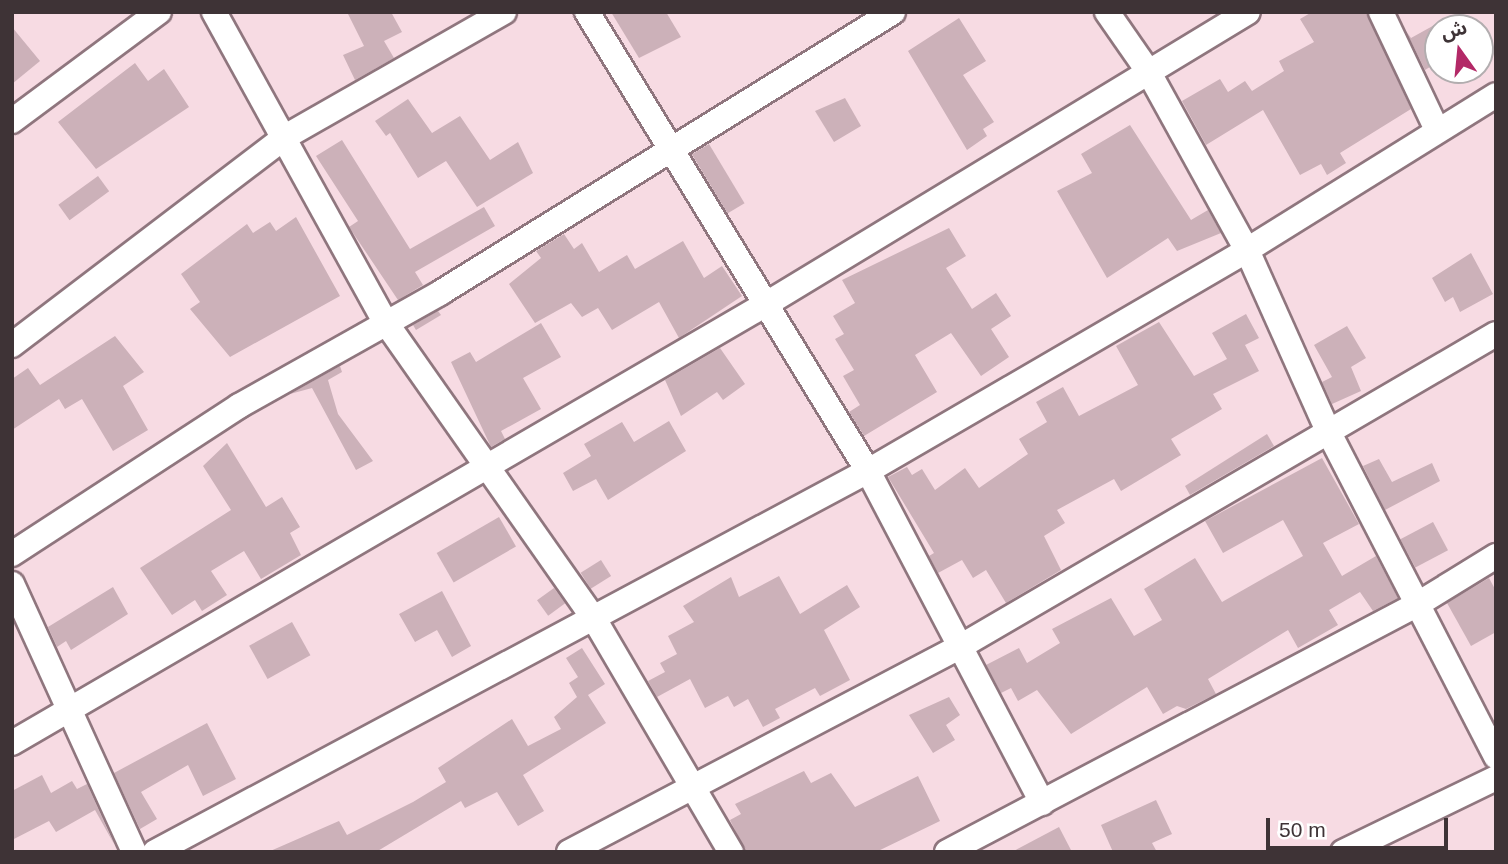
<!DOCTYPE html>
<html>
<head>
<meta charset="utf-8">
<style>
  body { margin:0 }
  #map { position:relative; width:1508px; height:864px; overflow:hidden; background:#f7dbe3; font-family:Arial,"Noto Sans Arabic",sans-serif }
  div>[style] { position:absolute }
  .building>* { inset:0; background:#ccb1b9; transform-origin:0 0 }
  .roads { filter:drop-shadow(2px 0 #8f767e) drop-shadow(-2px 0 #8f767e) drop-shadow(0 2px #8f767e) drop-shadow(0 -2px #8f767e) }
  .street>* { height:24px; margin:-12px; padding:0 12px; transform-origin:12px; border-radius:12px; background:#fff }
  span { translate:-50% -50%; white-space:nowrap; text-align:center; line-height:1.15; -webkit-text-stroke:5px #fff; paint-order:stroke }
  .frame { position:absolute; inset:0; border:14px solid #3e3336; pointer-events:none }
  .north { position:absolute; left:1424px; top:14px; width:70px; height:70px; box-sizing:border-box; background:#fff; border:2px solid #b2adaf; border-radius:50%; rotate:345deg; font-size:19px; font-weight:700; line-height:28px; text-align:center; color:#3e3336 }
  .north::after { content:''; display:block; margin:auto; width:24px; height:32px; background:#b32967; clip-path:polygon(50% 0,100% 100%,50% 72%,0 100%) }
  .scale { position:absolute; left:1266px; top:818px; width:182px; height:32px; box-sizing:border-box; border:4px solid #3e3336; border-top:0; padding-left:9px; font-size:21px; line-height:24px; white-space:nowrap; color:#3e3336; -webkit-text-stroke:5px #fff; paint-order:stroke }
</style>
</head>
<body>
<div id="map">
  <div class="building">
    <div style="clip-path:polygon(347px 12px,391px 12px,402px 32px,384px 41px,394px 58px,355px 80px,343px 55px,364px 46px)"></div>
    <div style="clip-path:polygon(611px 12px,666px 12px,681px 37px,639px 58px)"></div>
    <div style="clip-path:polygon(1312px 12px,1366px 12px,1411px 109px,1340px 153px,1346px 163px,1327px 175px,1321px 164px,1300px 175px,1263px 110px,1206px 145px,1182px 101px,1220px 79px,1228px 92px,1245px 81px,1252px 91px,1284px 71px,1279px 61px,1314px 42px,1300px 19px)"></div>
    <div style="clip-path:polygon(959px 18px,986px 61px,963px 75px,994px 122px,983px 129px,987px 136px,967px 150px,908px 51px)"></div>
    <div style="clip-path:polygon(1438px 23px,1438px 62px,1425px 70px,1406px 31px,1411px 38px)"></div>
    <div style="clip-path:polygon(12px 27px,40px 61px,12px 84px)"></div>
    <div style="clip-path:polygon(135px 63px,148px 81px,164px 69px,189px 107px,96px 169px,58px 122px)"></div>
    <div style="clip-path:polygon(845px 98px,861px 126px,834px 142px,815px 111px)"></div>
    <div style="clip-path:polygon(408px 99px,432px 133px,460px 116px,490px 160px,518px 142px,533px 173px,477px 207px,446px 161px,418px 178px,390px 133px,386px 136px,375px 121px)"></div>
    <div style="clip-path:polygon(1130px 125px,1191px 220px,1208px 210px,1221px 233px,1177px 251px,1168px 238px,1107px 278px,1057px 191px,1092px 173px,1081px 154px)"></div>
    <div style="clip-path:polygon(342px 140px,410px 249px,484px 207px,495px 226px,415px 272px,423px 285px,398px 300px,349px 227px,358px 221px,316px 156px)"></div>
    <div style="left:709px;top:144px;width:69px;height:20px;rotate:59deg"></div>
    <div style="left:98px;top:176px;width:19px;height:49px;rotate:54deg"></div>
    <div style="clip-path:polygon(296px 217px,340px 296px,230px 357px,190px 309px,200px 302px,181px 274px,247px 224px,253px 233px,270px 222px,276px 231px)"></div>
    <div style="clip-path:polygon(949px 228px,966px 256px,946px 268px,972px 309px,996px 293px,1011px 316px,991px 329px,1009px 357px,981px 376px,951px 333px,915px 355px,937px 392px,864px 436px,849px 412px,860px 405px,843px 376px,854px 370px,835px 339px,844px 334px,833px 316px,855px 303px,842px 280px)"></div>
    <div style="clip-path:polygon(564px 234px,574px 249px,582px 243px,599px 272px,627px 255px,635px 269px,683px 241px,704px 278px,722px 266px,742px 296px,679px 338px,659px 302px,612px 330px,598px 308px,582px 317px,571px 303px,535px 323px,509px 284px,541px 258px,536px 251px)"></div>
    <div style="clip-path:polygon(1471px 253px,1493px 294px,1460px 312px,1453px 297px,1445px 302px,1432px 278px)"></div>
    <div style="clip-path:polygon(438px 311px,441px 315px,416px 330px,413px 325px)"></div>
    <div style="clip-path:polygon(1246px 314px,1259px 338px,1245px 345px,1259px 371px,1213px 394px,1222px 409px,1171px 439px,1181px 455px,1121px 491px,1114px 479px,1057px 510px,1065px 523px,1044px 536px,1061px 570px,1006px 603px,986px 570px,973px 578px,962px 560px,938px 573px,929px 556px,934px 553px,888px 477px,907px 467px,912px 475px,922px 469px,935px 490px,965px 468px,979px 488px,1028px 454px,1019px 439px,1047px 422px,1036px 402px,1063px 387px,1079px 416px,1138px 385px,1116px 346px,1159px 322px,1194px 376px,1227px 359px,1212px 333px)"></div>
    <div style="clip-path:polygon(541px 323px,561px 357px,523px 378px,541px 409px,501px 431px,505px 439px,491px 447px,451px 362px,470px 352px,476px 362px)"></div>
    <div style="clip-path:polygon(1347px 326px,1366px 358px,1351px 367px,1361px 391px,1332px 404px,1322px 382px,1332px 377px,1314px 345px)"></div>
    <div style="clip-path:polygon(115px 336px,144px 372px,123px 386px,148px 430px,113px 451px,82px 399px,65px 409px,59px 399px,12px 430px,12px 379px,28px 368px,40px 385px)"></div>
    <div style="clip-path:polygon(720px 348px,745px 384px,723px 400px,717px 392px,681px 416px,665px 380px)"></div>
    <div style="clip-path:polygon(340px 366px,342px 372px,328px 380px,338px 414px,373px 461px,356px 470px,312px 388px,290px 394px)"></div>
    <div style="clip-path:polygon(669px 421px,686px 451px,608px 500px,596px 479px,573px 491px,563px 473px,591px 456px,584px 444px,622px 422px,634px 442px)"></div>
    <div style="clip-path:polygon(1267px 434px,1274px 446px,1190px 495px,1185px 486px)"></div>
    <div style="clip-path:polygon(227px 443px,266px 507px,282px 497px,300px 527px,290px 533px,301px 555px,261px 579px,244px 551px,211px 571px,227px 595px,202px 611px,195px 600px,172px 615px,140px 568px,231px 510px,203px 466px)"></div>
    <div style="clip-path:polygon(1322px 458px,1359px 524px,1323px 543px,1342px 576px,1376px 556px,1398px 598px,1373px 611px,1360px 592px,1329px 610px,1338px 625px,1298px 648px,1288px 630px,1208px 679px,1216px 694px,1186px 709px,1177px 706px,1163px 714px,1147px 687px,1071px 734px,1037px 690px,1018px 701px,1011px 688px,1001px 693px,986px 665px,1019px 648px,1027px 663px,1060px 643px,1052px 629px,1111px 598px,1134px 636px,1162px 620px,1144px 589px,1195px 558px,1222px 602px,1303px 556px,1283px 520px,1223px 553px,1205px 521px)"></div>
    <div style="clip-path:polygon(1379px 459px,1392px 482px,1432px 463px,1440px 481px,1385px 510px,1363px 466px)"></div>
    <div style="left:499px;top:517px;width:34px;height:72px;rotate:60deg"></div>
    <div style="left:1433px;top:522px;width:32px;height:37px;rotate:62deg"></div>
    <div style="left:601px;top:560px;width:19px;height:24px;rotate:58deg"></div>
    <div style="clip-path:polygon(779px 576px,800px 614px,847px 585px,860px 607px,824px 630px,850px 680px,820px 696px,815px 688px,775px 709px,780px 718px,763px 727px,748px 699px,734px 707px,728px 696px,705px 708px,690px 679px,657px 697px,648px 681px,665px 672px,660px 663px,677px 654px,668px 636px,694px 622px,683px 606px,731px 577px,739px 597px)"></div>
    <div style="clip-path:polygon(1489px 578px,1496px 591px,1496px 632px,1471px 646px,1447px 603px)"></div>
    <div style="clip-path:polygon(113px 587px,128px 614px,71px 650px,66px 641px,57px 647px,48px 627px)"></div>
    <div style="left:554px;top:588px;width:19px;height:21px;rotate:54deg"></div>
    <div style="clip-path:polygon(442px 591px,471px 646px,452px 657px,437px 630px,415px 642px,399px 614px)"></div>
    <div style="left:292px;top:622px;width:38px;height:49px;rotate:61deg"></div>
    <div style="clip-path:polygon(582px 648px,605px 684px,588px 695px,606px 723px,523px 775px,544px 811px,518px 826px,497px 792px,465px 808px,461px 801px,376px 852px,268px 852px,339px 821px,347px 835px,413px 802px,446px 782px,438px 768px,512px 719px,528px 746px,561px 729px,554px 717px,577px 697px,569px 683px,578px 677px,566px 658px)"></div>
    <div style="clip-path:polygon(949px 697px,960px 715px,946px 725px,955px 740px,933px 753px,909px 715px)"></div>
    <div style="clip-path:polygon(207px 723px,236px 779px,203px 796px,188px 765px,141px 792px,157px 819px,140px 829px,114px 773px)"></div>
    <div style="clip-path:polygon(804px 771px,811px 783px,831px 773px,855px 807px,918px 776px,940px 821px,876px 852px,746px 852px,730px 820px,741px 814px,735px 804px)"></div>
    <div style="clip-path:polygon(42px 775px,51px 793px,72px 781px,77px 789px,87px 784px,114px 844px,95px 810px,56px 832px,49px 821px,12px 840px,12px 791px)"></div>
    <div style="clip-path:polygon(1156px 800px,1172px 834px,1152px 843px,1157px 852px,1113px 852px,1101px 825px)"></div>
    <div style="clip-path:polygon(1059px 827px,1072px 852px,1012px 852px)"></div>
  </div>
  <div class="roads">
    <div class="street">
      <div style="left:214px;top:12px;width:352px;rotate:61.1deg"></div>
      <div style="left:384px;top:320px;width:363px;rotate:54.9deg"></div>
      <div style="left:593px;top:617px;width:273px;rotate:59.6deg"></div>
      <div style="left:587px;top:12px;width:538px;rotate:58.53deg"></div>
      <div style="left:868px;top:471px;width:375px;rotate:62.3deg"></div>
      <div style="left:1107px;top:12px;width:72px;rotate:55.2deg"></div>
      <div style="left:1148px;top:71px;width:205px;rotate:61.1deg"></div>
      <div style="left:1247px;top:250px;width:201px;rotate:65.9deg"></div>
      <div style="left:1329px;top:433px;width:364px;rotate:62.7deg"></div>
      <div style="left:1381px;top:12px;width:131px;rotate:64.6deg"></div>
      <div style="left:12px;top:121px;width:183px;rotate:-36.6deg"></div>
      <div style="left:12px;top:345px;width:343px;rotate:-37.3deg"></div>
      <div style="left:285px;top:137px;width:252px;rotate:-29.7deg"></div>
      <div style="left:12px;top:554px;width:271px;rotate:-33.1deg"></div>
      <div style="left:239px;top:406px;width:231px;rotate:-29.3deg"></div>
      <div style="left:440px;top:293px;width:533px;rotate:-31.81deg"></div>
      <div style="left:12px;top:584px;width:294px;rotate:65.5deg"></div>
      <div style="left:12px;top:743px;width:875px;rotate:-30.2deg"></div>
      <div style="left:768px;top:303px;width:561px;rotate:-31.23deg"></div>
      <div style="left:155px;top:852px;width:808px;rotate:-28.12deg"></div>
      <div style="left:868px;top:471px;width:439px;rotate:-30.2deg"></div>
      <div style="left:1247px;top:250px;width:293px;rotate:-31.9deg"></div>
      <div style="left:569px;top:852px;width:439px;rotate:-27.7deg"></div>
      <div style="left:958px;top:648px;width:623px;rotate:-30.27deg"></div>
      <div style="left:947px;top:852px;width:532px;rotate:-27.77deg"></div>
      <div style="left:1418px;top:604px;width:92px;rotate:-31.6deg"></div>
      <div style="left:1343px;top:852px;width:170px;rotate:-25.8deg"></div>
    </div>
  </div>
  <div class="frame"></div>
  <div class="north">ش</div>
  <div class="scale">50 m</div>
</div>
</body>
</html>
